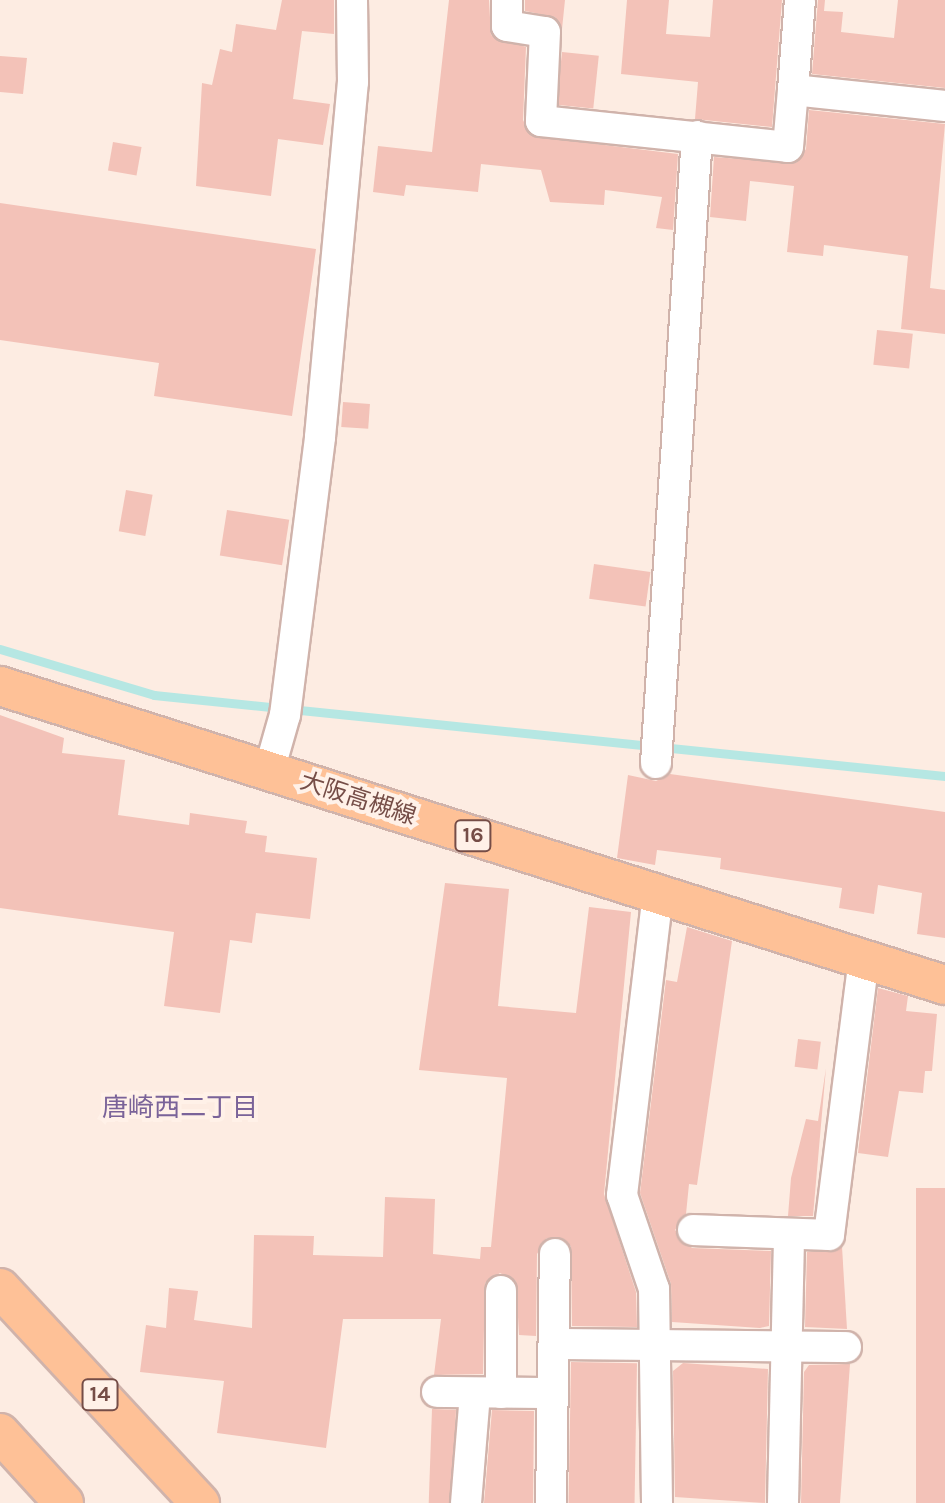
<!DOCTYPE html>
<html>
<head>
<meta charset="utf-8">
<style>
  body { margin:0 }
  #map { position:relative; width:945px; height:1503px; overflow:hidden; background:#fdece2; font-family:Karla,"Noto Sans JP",sans-serif }
  div>[style] { position:absolute }
  .stream>* { height:9px; margin:-4.5px; padding:0 4.5px; transform-origin:4.5px; border-radius:4.5px; background:#b6e7e3 }
  .building>* { inset:0; background:#f3c2b8; transform-origin:0 0 }
  .roads { filter:drop-shadow(2px 0 #d0b3ab) drop-shadow(-2px 0 #d0b3ab) drop-shadow(0 2px #d0b3ab) drop-shadow(0 -2px #d0b3ab) }
  .minor>* { height:30px; margin:-15px; padding:0 15px; transform-origin:15px; border-radius:15px; background:#fff }
  .major>* { height:38px; margin:-19px; padding:0 19px; transform-origin:19px; border-radius:19px; background:#fec197 }
  span { translate:-50% -50%; white-space:nowrap; text-align:center; line-height:1.15; -webkit-text-stroke:8px #fff1e8; paint-order:stroke }
  .shield-label span { padding:2px 6px; background:#fff1e8; border:2px solid; border-radius:6px; -webkit-text-stroke-width:0 }
  .shield-label { font-size:22px; color:#754d47; font-weight:700 }
  .street-label { font-size:24px; color:#754d47 }
  .neighbourhood-label { font-size:26px; color:#7a6399 }
</style>
</head>
<body>
<div id="map">
  <div class="stream">
    <div style="left:0;top:649px;width:161px;rotate:16.6deg"></div>
    <div style="left:154px;top:695px;width:795px;rotate:5.85deg"></div>
  </div>
  <div class="building">
    <div style="clip-path:polygon(282px 0,334px 0,334px 34px,302px 31px,293px 99px,330px 104px,323px 145px,278px 139px,271px 196px,196px 186px,202px 83px,212px 85px,220px 49px,232px 52px,236px 24px,276px 30px)"></div>
    <div style="clip-path:polygon(449px 0,489px 0,491px 35px,526px 47px,523px 120px,531px 136px,678px 154px,673px 230px,656px 228px,662px 197px,605px 190px,604px 205px,550px 202px,541px 170px,481px 164px,478px 192px,406px 185px,404px 196px,373px 192px,378px 146px,432px 152px)"></div>
    <div style="clip-path:polygon(525px 0,565px 0,562px 29px,555px 17px,525px 11px)"></div>
    <div style="clip-path:polygon(627px 0,669px 0,666px 34px,710px 37px,713px 0,782px 0,772px 127px,695px 119px,698px 82px,621px 74px)"></div>
    <div style="clip-path:polygon(818px 0,825px 0,824px 11px,843px 12px,841px 32px,894px 38px,898px 0,945px 0,945px 88px,812px 74px)"></div>
    <div style="left:562px;top:52px;width:37px;height:53px;rotate:6deg"></div>
    <div style="clip-path:polygon(0 56px,27px 58px,23px 94px,0 92px)"></div>
    <div style="clip-path:polygon(809px 110px,945px 124px,930px 288px,945px 290px,945px 334px,901px 329px,908px 256px,824px 245px,823px 256px,787px 252px,794px 186px,750px 181px,746px 221px,710px 217px,714px 157px,796px 163px,806px 149px)"></div>
    <div style="left:113px;top:142px;width:29px;height:29px;rotate:10deg"></div>
    <div style="clip-path:polygon(0 203px,316px 249px,292px 416px,154px 396px,159px 363px,0 340px)"></div>
    <div style="left:877px;top:330px;width:36px;height:35px;rotate:6deg"></div>
    <div style="left:343px;top:402px;width:27px;height:25px;rotate:4deg"></div>
    <div style="left:126px;top:490px;width:27px;height:42px;rotate:10deg"></div>
    <div style="left:227px;top:510px;width:63px;height:46px;rotate:9deg"></div>
    <div style="left:594px;top:564px;width:57px;height:35px;rotate:8deg"></div>
    <div style="clip-path:polygon(0 715px,64px 738px,62px 753px,125px 760px,118px 815px,189px 825px,190px 813px,247px 821px,245px 833px,267px 836px,265px 852px,317px 858px,310px 919px,256px 913px,252px 943px,230px 940px,220px 1013px,164px 1006px,174px 932px,0 908px)"></div>
    <div style="clip-path:polygon(670px 774px,945px 812px,945px 938px,917px 934px,922px 893px,878px 885px,874px 914px,839px 908px,842px 888px,720px 869px,721px 858px,657px 850px,655px 865px,617px 858px,628px 775px,656px 781px)"></div>
    <div style="clip-path:polygon(445px 883px,509px 889px,498px 1006px,576px 1013px,589px 907px,631px 912px,604px 1194px,636px 1292px,637px 1327px,572px 1326px,571px 1246px,547px 1238px,537px 1254px,536px 1336px,519px 1335px,516px 1281px,500px 1273px,485px 1283px,483px 1374px,434px 1375px,441px 1319px,343px 1319px,326px 1448px,217px 1433px,224px 1381px,140px 1372px,146px 1325px,166px 1328px,169px 1288px,198px 1291px,194px 1320px,252px 1328px,254px 1235px,314px 1236px,313px 1255px,383px 1257px,385px 1197px,435px 1199px,433px 1254px,480px 1259px,481px 1247px,491px 1247px,507px 1078px,419px 1070px)"></div>
    <div style="clip-path:polygon(687px 927px,732px 941px,697px 1185px,689px 1184px,686px 1214px,675px 1230px,692px 1248px,771px 1251px,769px 1326px,760px 1328px,672px 1322px,671px 1284px,640px 1193px,666px 980px,677px 982px)"></div>
    <div style="clip-path:polygon(878px 988px,908px 996px,906px 1011px,937px 1014px,932px 1071px,925px 1071px,923px 1093px,899px 1091px,888px 1157px,858px 1153px)"></div>
    <div style="left:798px;top:1039px;width:23px;height:28px;rotate:7deg"></div>
    <div style="clip-path:polygon(826px 1068px,813px 1216px,788px 1216px,791px 1178px,806px 1119px,818px 1121px)"></div>
    <div style="left:916px;top:1188px;width:29px;height:315px"></div>
    <div style="clip-path:polygon(842px 1247px,847px 1329px,805px 1327px,807px 1252px)"></div>
    <div style="left:571px;top:1362px;width:66px;height:141px;rotate:1deg"></div>
    <div style="clip-path:polygon(683px 1363px,768px 1369px,765px 1503px,675px 1497px,673px 1371px)"></div>
    <div style="clip-path:polygon(850px 1364px,840px 1503px,801px 1503px,804px 1372px,809px 1365px)"></div>
    <div style="left:432px;top:1409px;width:24px;height:95px;rotate:2deg"></div>
    <div style="clip-path:polygon(492px 1410px,534px 1411px,533px 1503px,484px 1503px)"></div>
  </div>
  <div class="roads">
    <div class="minor">
      <div style="left:507px;top:0;width:26px;rotate:90deg"></div>
      <div style="left:507px;top:26px;width:38px;rotate:9deg"></div>
      <div style="left:545px;top:32px;width:89px;rotate:92.6deg"></div>
      <div style="left:541px;top:121px;width:248px;rotate:6deg"></div>
      <div style="left:788px;top:147px;width:57px;rotate:-85deg"></div>
      <div style="left:793px;top:90px;width:153px;rotate:6deg"></div>
      <div style="left:793px;top:90px;width:90px;rotate:-85.6deg"></div>
      <div style="left:656px;top:763px;width:628px;rotate:-86.26deg"></div>
      <div style="left:269px;top:771px;width:58px;rotate:-74.1deg"></div>
      <div style="left:285px;top:715px;width:280px;rotate:-82.8deg"></div>
      <div style="left:320px;top:437px;width:357px;rotate:-84.7deg"></div>
      <div style="left:353px;top:82px;width:82px;rotate:-90.7deg"></div>
      <div style="left:693px;top:1230px;width:136px;rotate:2.1deg"></div>
      <div style="left:829px;top:1235px;width:278px;rotate:-82.8deg"></div>
      <div style="left:501px;top:1291px;width:102px;rotate:90deg"></div>
      <div style="left:554px;top:1344px;width:292px;rotate:0.6deg"></div>
      <div style="left:437px;top:1392px;width:116px;rotate:0.5deg"></div>
      <div style="left:466px;top:1503px;width:110px;rotate:-85.3deg"></div>
      <div style="left:551px;top:1503px;width:249px;rotate:-89.1deg"></div>
      <div style="left:657px;top:1503px;width:214px;rotate:-90.8deg"></div>
      <div style="left:654px;top:1289px;width:99px;rotate:-108.8deg"></div>
      <div style="left:622px;top:1195px;width:303px;rotate:-83.2deg"></div>
      <div style="left:783px;top:1503px;width:269px;rotate:-88.7deg"></div>
    </div>
    <div class="major">
      <div style="left:0;top:686px;width:991px;rotate:17.56deg"></div>
      <div style="left:0;top:1288px;width:294px;rotate:47.1deg"></div>
      <div style="left:0;top:1433px;width:95px;rotate:47.6deg"></div>
    </div>
  </div>
  <div class="shield-label">
    <span style="left:473px;top:836px">16</span>
    <span style="left:100px;top:1395px">14</span>
  </div>
  <div class="street-label">
    <span style="left:358px;top:799px;rotate:18deg">大阪高槻線</span>
  </div>
  <div class="neighbourhood-label">
    <span style="left:180px;top:1108px">唐崎西二丁目</span>
  </div>
</div>
</body>
</html>
